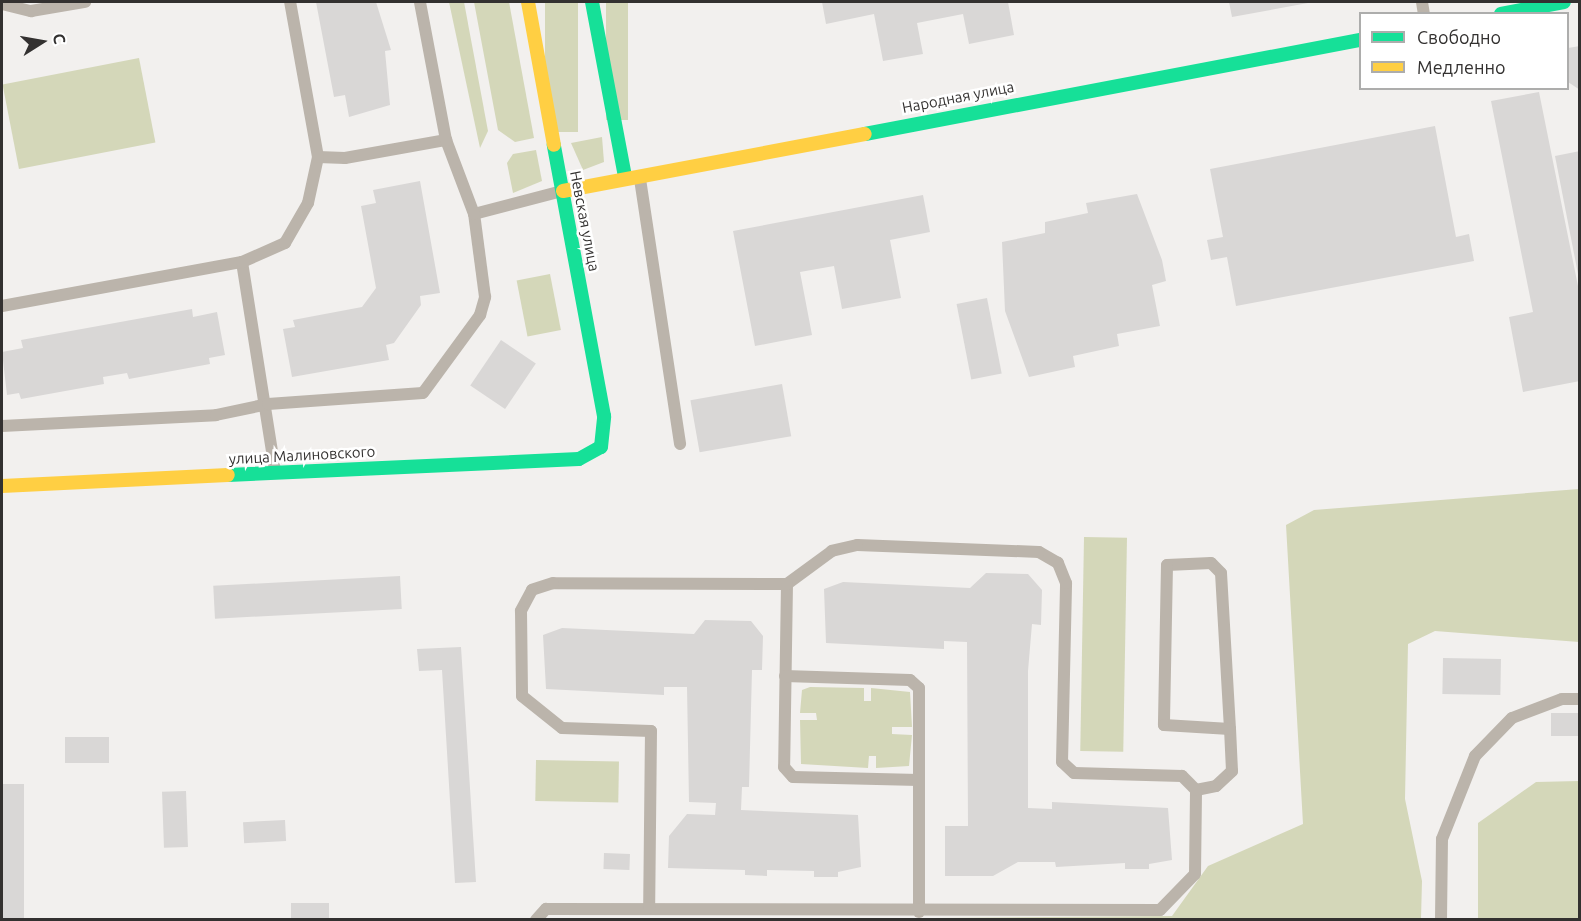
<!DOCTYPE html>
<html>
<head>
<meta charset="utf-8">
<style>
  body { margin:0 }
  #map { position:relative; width:1581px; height:921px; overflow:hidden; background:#f2f0ee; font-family:Ubuntu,sans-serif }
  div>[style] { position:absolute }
  .green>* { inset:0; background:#d4d7b9; transform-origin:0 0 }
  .building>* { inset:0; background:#d9d7d6; transform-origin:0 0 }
  .lane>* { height:12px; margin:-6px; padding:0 6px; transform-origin:6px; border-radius:6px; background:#bbb4ab }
  .fast>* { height:14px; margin:-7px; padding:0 7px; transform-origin:7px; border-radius:7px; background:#16e098 }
  .slow>* { height:14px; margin:-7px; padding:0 7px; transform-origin:7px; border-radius:7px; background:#ffcf43 }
  span { translate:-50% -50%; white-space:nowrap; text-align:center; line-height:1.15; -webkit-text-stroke:5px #fff; paint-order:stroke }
  .street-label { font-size:15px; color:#333130 }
  .frame { position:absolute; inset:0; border:3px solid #333130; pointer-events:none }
  .legend { position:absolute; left:1359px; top:12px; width:210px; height:78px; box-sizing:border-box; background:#fff; border:2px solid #adadac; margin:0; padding:8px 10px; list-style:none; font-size:18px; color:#333130 }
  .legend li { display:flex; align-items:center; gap:12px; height:30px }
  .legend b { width:30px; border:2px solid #adadac }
  .north { position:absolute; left:12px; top:12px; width:60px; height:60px; -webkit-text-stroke:4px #fff; paint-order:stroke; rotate:79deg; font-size:16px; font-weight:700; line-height:24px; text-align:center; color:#333130 }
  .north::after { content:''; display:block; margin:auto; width:21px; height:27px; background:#333130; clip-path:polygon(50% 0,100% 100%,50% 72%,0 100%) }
</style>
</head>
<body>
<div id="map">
  <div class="green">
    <div style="clip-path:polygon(449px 2px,464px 2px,488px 131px,480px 148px)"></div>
    <div style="clip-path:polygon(474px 2px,509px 2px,534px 138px,515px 142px,498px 130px)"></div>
    <div style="left:545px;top:2px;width:33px;height:130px"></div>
    <div style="left:606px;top:2px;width:22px;height:118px"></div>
    <div style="left:139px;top:58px;width:86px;height:139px;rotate:79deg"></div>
    <div style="clip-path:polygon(602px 137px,604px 162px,583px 170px,571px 143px)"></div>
    <div style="clip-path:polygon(536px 150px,542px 181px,513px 193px,507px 163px,513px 154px)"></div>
    <div style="left:550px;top:274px;width:57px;height:34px;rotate:79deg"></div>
    <div style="clip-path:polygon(1579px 489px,1579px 642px,1435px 631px,1408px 644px,1405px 799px,1422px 881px,1421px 919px,703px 920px,1172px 916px,1208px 866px,1303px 824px,1286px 525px,1314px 510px)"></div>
    <div style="left:1084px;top:537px;width:43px;height:214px;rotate:1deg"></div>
    <div style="clip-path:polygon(810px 687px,864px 688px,864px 701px,871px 701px,871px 688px,910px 692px,912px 727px,892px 727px,892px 734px,912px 735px,909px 766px,876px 768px,876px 756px,869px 756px,868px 768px,801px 764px,800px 720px,817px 720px,816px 713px,800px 713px,802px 690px)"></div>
    <div style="left:536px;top:760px;width:83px;height:41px;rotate:1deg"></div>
    <div style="clip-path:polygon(1579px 781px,1579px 919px,1478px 919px,1478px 823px,1536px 782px)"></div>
  </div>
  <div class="building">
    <div style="clip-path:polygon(316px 2px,376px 2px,391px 50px,385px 51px,390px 105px,349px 117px,345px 95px,334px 97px)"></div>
    <div style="clip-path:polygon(822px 2px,1008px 2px,1014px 35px,969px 44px,963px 14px,917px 23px,923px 54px,883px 61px,874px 14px,826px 24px)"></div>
    <div style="clip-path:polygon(1229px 2px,1308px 2px,1308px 3px,1232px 17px)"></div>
    <div style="clip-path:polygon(1580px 46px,1580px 90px,1568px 82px,1568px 48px)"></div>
    <div style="clip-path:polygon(1539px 92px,1580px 296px,1580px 381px,1523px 392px,1509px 317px,1533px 312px,1491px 101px)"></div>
    <div style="clip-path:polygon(1435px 126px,1456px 237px,1469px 234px,1474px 261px,1236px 306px,1227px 257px,1211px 260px,1207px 240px,1223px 237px,1210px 169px)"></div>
    <div style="clip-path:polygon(1580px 151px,1580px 273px,1578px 274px,1555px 156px)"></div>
    <div style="clip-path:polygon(420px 181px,440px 293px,420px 296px,421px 305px,394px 343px,386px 345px,389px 360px,292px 377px,283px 329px,295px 327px,293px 320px,362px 307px,376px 288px,361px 206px,376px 203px,373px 190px)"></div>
    <div style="clip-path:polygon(1137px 194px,1162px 260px,1166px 281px,1152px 285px,1160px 326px,1117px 334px,1119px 346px,1073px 356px,1075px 367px,1029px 377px,1005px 311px,1002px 242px,1045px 233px,1045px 222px,1088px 213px,1086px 203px)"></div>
    <div style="clip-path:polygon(923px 195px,930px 232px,890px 240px,901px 298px,842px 309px,834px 266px,800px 272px,812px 335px,755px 346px,733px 231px)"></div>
    <div style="left:987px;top:298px;width:77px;height:31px;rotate:79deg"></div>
    <div style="clip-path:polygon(192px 309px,193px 317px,217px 312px,225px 355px,209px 358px,210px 364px,129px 379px,127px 373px,103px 377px,104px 384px,21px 399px,19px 393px,7px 395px,2px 352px,23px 348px,21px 340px)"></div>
    <div style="left:501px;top:340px;width:42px;height:55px;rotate:34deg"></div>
    <div style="left:782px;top:384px;width:53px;height:93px;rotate:80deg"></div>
    <div style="clip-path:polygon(986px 573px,1028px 574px,1042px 590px,1041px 625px,1032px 624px,1028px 671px,1028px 808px,1052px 809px,1052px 802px,1168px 808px,1172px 860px,1149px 864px,1149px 869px,1125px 869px,1125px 863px,1056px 867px,1055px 862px,1018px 862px,993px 876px,945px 876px,945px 826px,968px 826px,967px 642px,944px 641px,944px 649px,826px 643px,824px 589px,843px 582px,970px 588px)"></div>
    <div style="left:400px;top:576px;width:33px;height:187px;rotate:87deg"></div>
    <div style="clip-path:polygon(705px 620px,751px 621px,763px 636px,762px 670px,752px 670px,749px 787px,742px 787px,741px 810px,858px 815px,861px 867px,838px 872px,838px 877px,814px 877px,814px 871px,767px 870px,767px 876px,745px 875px,745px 870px,668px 868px,669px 836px,687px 814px,715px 815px,716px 803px,689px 802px,687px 687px,664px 687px,664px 695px,546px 689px,543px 635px,562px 628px,694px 634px)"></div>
    <div style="clip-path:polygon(461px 647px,476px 882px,455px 883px,442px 670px,419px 671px,417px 649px)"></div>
    <div style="left:1443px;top:658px;width:58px;height:36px;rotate:1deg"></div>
    <div style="left:1580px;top:713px;width:23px;height:29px;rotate:90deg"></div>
    <div style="left:109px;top:737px;width:26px;height:44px;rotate:90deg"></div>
    <div style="left:2px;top:784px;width:22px;height:136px"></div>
    <div style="left:186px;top:791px;width:56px;height:24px;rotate:88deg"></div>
    <div style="left:285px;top:820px;width:21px;height:42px;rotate:87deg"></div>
    <div style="left:604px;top:853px;width:26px;height:16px;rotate:2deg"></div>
    <div style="left:329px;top:903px;width:17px;height:38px;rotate:90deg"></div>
  </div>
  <div class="lane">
    <div style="left:1422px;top:2px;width:12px;rotate:81deg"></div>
    <div style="left:2px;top:4px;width:30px;rotate:14deg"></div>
    <div style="left:31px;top:11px;width:55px;rotate:-9.5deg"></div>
    <div style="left:318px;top:157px;width:27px;rotate:2deg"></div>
    <div style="left:345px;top:158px;width:103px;rotate:-10.1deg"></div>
    <div style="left:640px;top:179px;width:268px;rotate:81.4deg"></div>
    <div style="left:474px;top:214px;width:91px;rotate:-14.6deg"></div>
    <div style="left:242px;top:262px;width:212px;rotate:81deg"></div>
    <div style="left:2px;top:306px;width:244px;rotate:-10.4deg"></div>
    <div style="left:242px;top:262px;width:47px;rotate:-23.8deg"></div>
    <div style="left:285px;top:243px;width:46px;rotate:-60.1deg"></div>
    <div style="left:308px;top:203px;width:47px;rotate:-77.7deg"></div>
    <div style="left:318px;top:157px;width:158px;rotate:-100.2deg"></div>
    <div style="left:2px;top:426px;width:214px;rotate:-2.9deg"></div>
    <div style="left:216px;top:415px;width:53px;rotate:-11.9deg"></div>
    <div style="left:268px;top:404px;width:155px;rotate:-4.1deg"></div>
    <div style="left:423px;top:393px;width:97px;rotate:-53.8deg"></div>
    <div style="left:480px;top:315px;width:19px;rotate:-74deg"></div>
    <div style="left:485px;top:297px;width:84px;rotate:-97.5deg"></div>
    <div style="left:474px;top:214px;width:79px;rotate:-110.7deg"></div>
    <div style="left:446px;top:140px;width:140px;rotate:-100.7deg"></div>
    <div style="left:787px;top:584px;width:183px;rotate:90.9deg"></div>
    <div style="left:784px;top:767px;width:13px;rotate:48deg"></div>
    <div style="left:793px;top:777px;width:126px;rotate:1.4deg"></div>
    <div style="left:785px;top:676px;width:125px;rotate:1.8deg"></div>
    <div style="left:910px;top:680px;width:12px;rotate:42deg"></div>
    <div style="left:919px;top:688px;width:224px;rotate:90deg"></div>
    <div style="left:1196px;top:790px;width:20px;rotate:-11deg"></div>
    <div style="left:1216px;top:786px;width:22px;rotate:-43deg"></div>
    <div style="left:1232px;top:771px;width:42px;rotate:-92.7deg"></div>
    <div style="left:1230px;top:729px;width:156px;rotate:-93.3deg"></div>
    <div style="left:1221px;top:573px;width:14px;rotate:-135deg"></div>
    <div style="left:1211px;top:563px;width:44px;rotate:177.4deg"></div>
    <div style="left:1167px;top:565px;width:160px;rotate:91.1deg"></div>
    <div style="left:1164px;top:725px;width:66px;rotate:3.5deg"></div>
    <div style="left:536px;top:920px;width:15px;rotate:-48deg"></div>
    <div style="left:546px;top:909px;width:614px;rotate:0.09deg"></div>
    <div style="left:1160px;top:910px;width:50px;rotate:-45.8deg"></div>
    <div style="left:1195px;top:874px;width:84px;rotate:-89.3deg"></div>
    <div style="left:1196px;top:790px;width:20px;rotate:-135deg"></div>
    <div style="left:1182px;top:776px;width:108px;rotate:-178.4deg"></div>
    <div style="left:1074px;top:773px;width:16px;rotate:-137deg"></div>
    <div style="left:1062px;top:762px;width:179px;rotate:-88.7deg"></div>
    <div style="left:1066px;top:583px;width:22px;rotate:-112deg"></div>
    <div style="left:1058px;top:563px;width:22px;rotate:-150deg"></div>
    <div style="left:1039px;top:552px;width:182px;rotate:-177.8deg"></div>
    <div style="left:857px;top:545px;width:26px;rotate:167deg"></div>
    <div style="left:832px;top:551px;width:56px;rotate:143.7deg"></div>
    <div style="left:787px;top:584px;width:234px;rotate:-179.8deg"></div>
    <div style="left:553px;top:583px;width:22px;rotate:162deg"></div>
    <div style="left:532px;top:590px;width:24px;rotate:118deg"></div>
    <div style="left:521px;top:611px;width:85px;rotate:89.3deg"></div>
    <div style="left:522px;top:696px;width:51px;rotate:38.7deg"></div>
    <div style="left:562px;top:728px;width:89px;rotate:1.9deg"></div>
    <div style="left:651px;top:731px;width:177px;rotate:90.6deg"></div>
    <div style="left:1441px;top:920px;width:81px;rotate:-89.3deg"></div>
    <div style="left:1442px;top:839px;width:89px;rotate:-68.3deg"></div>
    <div style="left:1475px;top:756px;width:53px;rotate:-45.8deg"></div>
    <div style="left:1512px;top:718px;width:53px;rotate:-20.8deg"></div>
    <div style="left:1562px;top:699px;width:18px"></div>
  </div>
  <div class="fast">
    <div style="left:592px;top:2px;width:178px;rotate:79.3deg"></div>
    <div style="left:1501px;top:14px;width:64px;rotate:-10.8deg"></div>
    <div style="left:865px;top:134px;width:504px;rotate:-10.75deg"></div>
    <div style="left:228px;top:475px;width:351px;rotate:-2.6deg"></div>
    <div style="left:579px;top:459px;width:25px;rotate:-29deg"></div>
    <div style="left:601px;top:447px;width:31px;rotate:-84deg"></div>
    <div style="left:604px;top:416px;width:276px;rotate:-100.5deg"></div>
  </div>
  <div class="slow">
    <div style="left:528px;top:2px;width:145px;rotate:79.7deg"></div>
    <div style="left:563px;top:191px;width:307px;rotate:-10.7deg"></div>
    <div style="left:2px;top:486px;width:226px;rotate:-2.8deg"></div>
  </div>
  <div class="street-label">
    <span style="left:958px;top:97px;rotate:-11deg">Народная улица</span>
    <span style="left:585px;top:221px;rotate:79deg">Невская улица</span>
    <span style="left:302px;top:455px;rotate:-3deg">улица Малиновского</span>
  </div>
  <div class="frame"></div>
  <ul class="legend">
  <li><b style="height:8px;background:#16e098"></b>Свободно</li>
  <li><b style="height:8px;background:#ffcf43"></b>Медленно</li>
  </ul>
  <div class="north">С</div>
</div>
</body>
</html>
